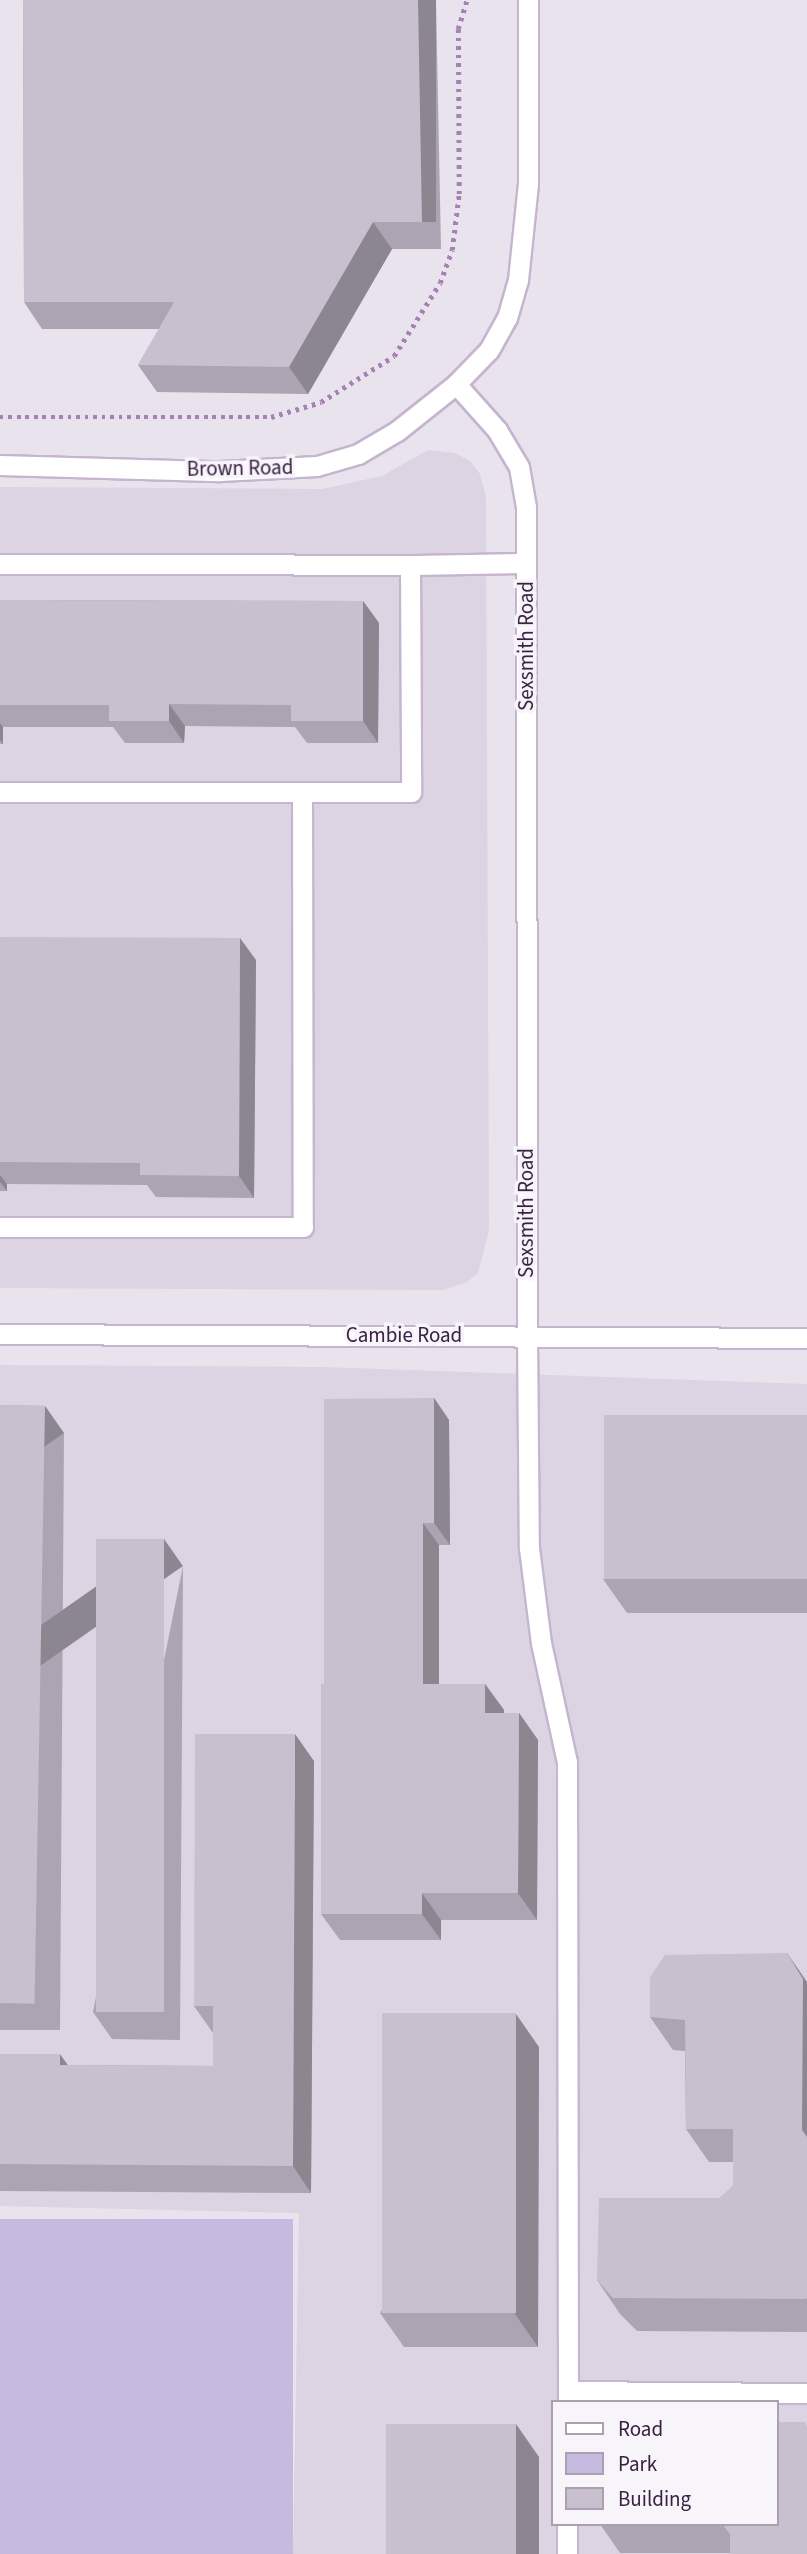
<!DOCTYPE html>
<html>
<head>
<meta charset="utf-8">
<style>
  body { margin:0 }
  #map { position:relative; width:807px; height:2554px; overflow:hidden; background:#e9e3ee; font-family:"Source Sans 3",sans-serif }
  div>[style] { position:absolute }
  .built>* { inset:0; background:#dcd4e2 }
  .green>* { inset:0; background:#c6bae0; transform-origin:0 0 }
  .path>* { height:4.5px; margin-top:-2.25px; transform-origin:0; background:repeating-linear-gradient(90deg,#a681b3 0 3.5px,transparent 0 8.5px) }
  .roads { filter:drop-shadow(2px 0 #c6b5ce) drop-shadow(-2px 0 #c6b5ce) drop-shadow(0 2px #c6b5ce) drop-shadow(0 -2px #c6b5ce) }
  .service>* { height:19px; margin:-9.5px; padding:0 9.5px; transform-origin:9.5px; border-radius:9.5px; background:#fff }
  .minor>* { height:19px; margin:-9.5px; padding:0 9.5px; transform-origin:9.5px; border-radius:9.5px; background:#fff }
  .secondary>* { height:19px; margin:-9.5px; padding:0 9.5px; transform-origin:9.5px; border-radius:9.5px; background:#fff }
  .wall>* { inset:0; background:#aca4b2 }
  .shaded-wall>* { inset:0; background:#8c8691; transform-origin:0 0 }
  .building>* { inset:0; background:#c8bfcf; transform-origin:0 0 }
  span { translate:-50% -50%; white-space:nowrap; text-align:center; line-height:1.15; -webkit-text-stroke:7px #f7f4fa; paint-order:stroke }
  .street-label { font-size:21px; color:#392140 }
  .legend { position:absolute; left:551px; top:2400px; width:228px; height:126px; box-sizing:border-box; background:#f7f4fa; border:2px solid #aba0b0; margin:0; padding:9px 12px; list-style:none; font-size:21px; color:#392140 }
  .legend li { display:flex; align-items:center; gap:14px; height:35px }
  .legend b { width:35px; border:2px solid #aba0b0 }
</style>
</head>
<body>
<div id="map">
  <div class="built">
    <div style="clip-path:polygon(428px 450px,455px 453px,470px 461px,480px 474px,486px 497px,489px 1230px,478px 1273px,467px 1282px,443px 1290px,0 1288px,0 487px,322px 489px,382px 476px)"></div>
    <div style="clip-path:polygon(evenodd,0 1365px,321px 1367px,807px 1384px,807px 2554px,293px 2554px,299px 2213px,0 2206px,0 1365px,553px 2402px,777px 2402px,777px 2524px,553px 2524px,553px 2402px)"></div>
  </div>
  <div class="green">
    <div style="left:0;top:2219px;width:293px;height:335px"></div>
  </div>
  <div class="path">
    <div style="left:0;top:417px;width:271px"></div>
    <div style="left:271px;top:417px;width:52px;rotate:-16.7deg"></div>
    <div style="left:321px;top:402px;width:86px;rotate:-32.2deg"></div>
    <div style="left:394px;top:356px;width:86px;rotate:-57.8deg"></div>
    <div style="left:440px;top:283px;width:35px;rotate:-70deg"></div>
    <div style="left:452px;top:250px;width:56px;rotate:-82.9deg"></div>
    <div style="left:459px;top:194px;width:165px;rotate:-90.3deg"></div>
    <div style="left:458px;top:29px;width:30px;rotate:-73deg"></div>
  </div>
  <div class="roads">
    <div class="service">
      <div style="left:0;top:564px;width:410px;rotate:0.1deg"></div>
      <div style="left:410px;top:565px;width:227px;rotate:89.7deg"></div>
      <div style="left:411px;top:792px;width:109px;rotate:180deg"></div>
      <div style="left:410px;top:565px;width:116px;rotate:-1deg"></div>
      <div style="left:0;top:792px;width:302px"></div>
      <div style="left:302px;top:792px;width:435px;rotate:89.9deg"></div>
      <div style="left:303px;top:1227px;width:303px;rotate:180deg"></div>
      <div style="left:527px;top:1336px;width:212px;rotate:89.5deg"></div>
      <div style="left:529px;top:1548px;width:96px;rotate:82.8deg"></div>
      <div style="left:541px;top:1643px;width:122px;rotate:77.7deg"></div>
      <div style="left:567px;top:1762px;width:640px;rotate:89.91deg"></div>
      <div style="left:568px;top:2391px;width:239px;rotate:0.5deg"></div>
      <div style="left:567px;top:2554px;width:30px;rotate:-90deg"></div>
    </div>
    <div class="minor">
      <div style="left:456px;top:384px;width:62px;rotate:48.3deg"></div>
      <div style="left:497px;top:430px;width:43px;rotate:59.3deg"></div>
      <div style="left:519px;top:467px;width:41px;rotate:80.1deg"></div>
      <div style="left:526px;top:507px;width:829px;rotate:89.93deg"></div>
      <div style="left:0;top:465px;width:220px;rotate:1.6deg"></div>
      <div style="left:220px;top:471px;width:97px;rotate:-3deg"></div>
      <div style="left:317px;top:466px;width:43px;rotate:-16.3deg"></div>
      <div style="left:358px;top:454px;width:45px;rotate:-30.5deg"></div>
      <div style="left:397px;top:431px;width:75px;rotate:-38.5deg"></div>
      <div style="left:456px;top:384px;width:47px;rotate:-45.9deg"></div>
      <div style="left:489px;top:350px;width:37px;rotate:-61deg"></div>
      <div style="left:507px;top:318px;width:40px;rotate:-74deg"></div>
      <div style="left:518px;top:280px;width:97px;rotate:-84.1deg"></div>
      <div style="left:528px;top:184px;width:184px;rotate:-90deg"></div>
    </div>
    <div class="secondary">
      <div style="left:0;top:1334px;width:807px;rotate:0.28deg"></div>
    </div>
  </div>
  <div class="wall">
    <div style="clip-path:polygon(23px 0,436px 0,441px 249px,392px 249px,308px 394px,157px 392px,138px 365px,159px 329px,42px 329px,24px 302px)"></div>
    <div style="clip-path:polygon(0 600px,363px 601px,379px 623px,378px 743px,307px 743px,295px 727px,185px 726px,184px 743px,125px 743px,113px 727px,3px 727px,3px 744px,0 744px)"></div>
    <div style="clip-path:polygon(0 937px,256px 960px,254px 1198px,156px 1197px,147px 1185px,7px 1184px,7px 1191px,0 1191px)"></div>
    <div style="clip-path:polygon(434px 1398px,449px 1420px,450px 1545px,439px 1545px,439px 1684px,485px 1684px,504px 1710px,504px 1713px,519px 1713px,538px 1740px,537px 1920px,441px 1920px,441px 1940px,340px 1940px,321px 1914px,324px 1684px)"></div>
    <div style="clip-path:polygon(0 1405px,45px 1406px,64px 1433px,60px 2030px,0 2030px)"></div>
    <div style="clip-path:polygon(807px 1415px,807px 1613px,627px 1613px,603px 1579px)"></div>
    <div style="clip-path:polygon(183px 1566px,180px 2040px,112px 2039px,93px 2012px)"></div>
    <div style="clip-path:polygon(314px 1761px,311px 2193px,0 2191px,0 2054px,68px 2065px,213px 2066px,213px 2033px,194px 2006px)"></div>
    <div style="clip-path:polygon(807px 1982px,807px 2332px,637px 2331px,620px 2314px,597px 2280px,720px 2198px,733px 2186px,733px 2162px,709px 2162px,686px 2129px,685px 2051px,673px 2050px,650px 2017px)"></div>
    <div style="clip-path:polygon(539px 2047px,538px 2347px,404px 2347px,380px 2313px)"></div>
    <div style="clip-path:polygon(600px 2524px,777px 2524px,730px 2553px,620px 2553px)"></div>
  </div>
  <div class="shaded-wall">
    <div style="left:418px;top:0;width:18px;height:222px"></div>
    <div style="clip-path:polygon(373px 222px,392px 249px,308px 394px,289px 367px)"></div>
    <div style="clip-path:polygon(363px 601px,379px 623px,378px 743px,363px 721px)"></div>
    <div style="clip-path:polygon(169px 704px,185px 726px,184px 743px,169px 721px)"></div>
    <div style="clip-path:polygon(0 723px,3px 727px,3px 744px,0 740px)"></div>
    <div style="clip-path:polygon(240px 938px,256px 960px,254px 1198px,239px 1176px)"></div>
    <div style="clip-path:polygon(0 1175px,7px 1184px,7px 1191px,0 1182px)"></div>
    <div style="clip-path:polygon(434px 1398px,449px 1420px,450px 1545px,434px 1523px)"></div>
    <div style="left:45px;top:1406px;width:33px;height:597px;rotate:55deg"></div>
    <div style="clip-path:polygon(423px 1523px,439px 1545px,439px 1710px,423px 1688px)"></div>
    <div style="left:164px;top:1539px;width:33px;height:474px;rotate:55deg"></div>
    <div style="clip-path:polygon(485px 1684px,504px 1710px,504px 1740px,485px 1713px)"></div>
    <div style="clip-path:polygon(519px 1713px,538px 1740px,537px 1920px,518px 1893px)"></div>
    <div style="clip-path:polygon(295px 1734px,314px 1761px,311px 2193px,293px 2166px)"></div>
    <div style="clip-path:polygon(422px 1893px,441px 1920px,441px 1940px,422px 1914px)"></div>
    <div style="clip-path:polygon(787px 1953px,807px 1982px,807px 2137px,802px 2130px)"></div>
    <div style="clip-path:polygon(516px 2014px,539px 2047px,538px 2347px,515px 2314px)"></div>
    <div style="clip-path:polygon(60px 2054px,79px 2081px,60px 2065px)"></div>
    <div style="clip-path:polygon(516px 2424px,539px 2457px,539px 2554px,515px 2554px)"></div>
  </div>
  <div class="building">
    <div style="clip-path:polygon(23px 0,418px 0,422px 222px,373px 222px,289px 367px,138px 365px,174px 302px,24px 302px)"></div>
    <div style="clip-path:polygon(0 600px,363px 601px,363px 721px,291px 721px,291px 705px,169px 704px,169px 721px,109px 721px,109px 705px,0 705px)"></div>
    <div style="clip-path:polygon(0 937px,240px 938px,239px 1176px,140px 1175px,140px 1163px,0 1162px)"></div>
    <div style="clip-path:polygon(434px 1398px,434px 1523px,423px 1523px,423px 1684px,324px 1684px,324px 1399px)"></div>
    <div style="left:0;top:1405px;width:45px;height:598px;rotate:1deg"></div>
    <div style="left:604px;top:1415px;width:203px;height:164px"></div>
    <div style="left:96px;top:1539px;width:68px;height:473px"></div>
    <div style="clip-path:polygon(321px 1684px,485px 1684px,485px 1713px,519px 1713px,518px 1893px,422px 1893px,422px 1914px,321px 1914px)"></div>
    <div style="clip-path:polygon(195px 1734px,295px 1734px,293px 2166px,0 2164px,0 2054px,60px 2054px,60px 2065px,213px 2066px,213px 2006px,194px 2006px)"></div>
    <div style="clip-path:polygon(787px 1953px,803px 1979px,802px 2130px,807px 2137px,807px 2298px,806px 2299px,613px 2298px,597px 2280px,599px 2198px,720px 2198px,733px 2186px,733px 2129px,686px 2129px,685px 2020px,650px 2017px,650px 1977px,665px 1955px)"></div>
    <div style="left:382px;top:2013px;width:134px;height:300px"></div>
    <div style="clip-path:polygon(777px 2422px,805px 2422px,807px 2426px,807px 2554px,730px 2554px,730px 2534px,722px 2524px,777px 2524px)"></div>
    <div style="left:386px;top:2424px;width:130px;height:130px"></div>
  </div>
  <div class="street-label">
    <span style="left:240px;top:468px;rotate:-1deg">Brown Road</span>
    <span style="left:526px;top:646px;rotate:-90deg">Sexsmith Road</span>
    <span style="left:526px;top:1213px;rotate:-90deg">Sexsmith Road</span>
    <span style="left:404px;top:1335px">Cambie Road</span>
  </div>
  <ul class="legend">
  <li><b style="height:9px;background:#fff"></b>Road</li>
  <li><b style="height:19px;background:#c6bae0"></b>Park</li>
  <li><b style="height:19px;background:#c8bfcf"></b>Building</li>
  </ul>
</div>
</body>
</html>
